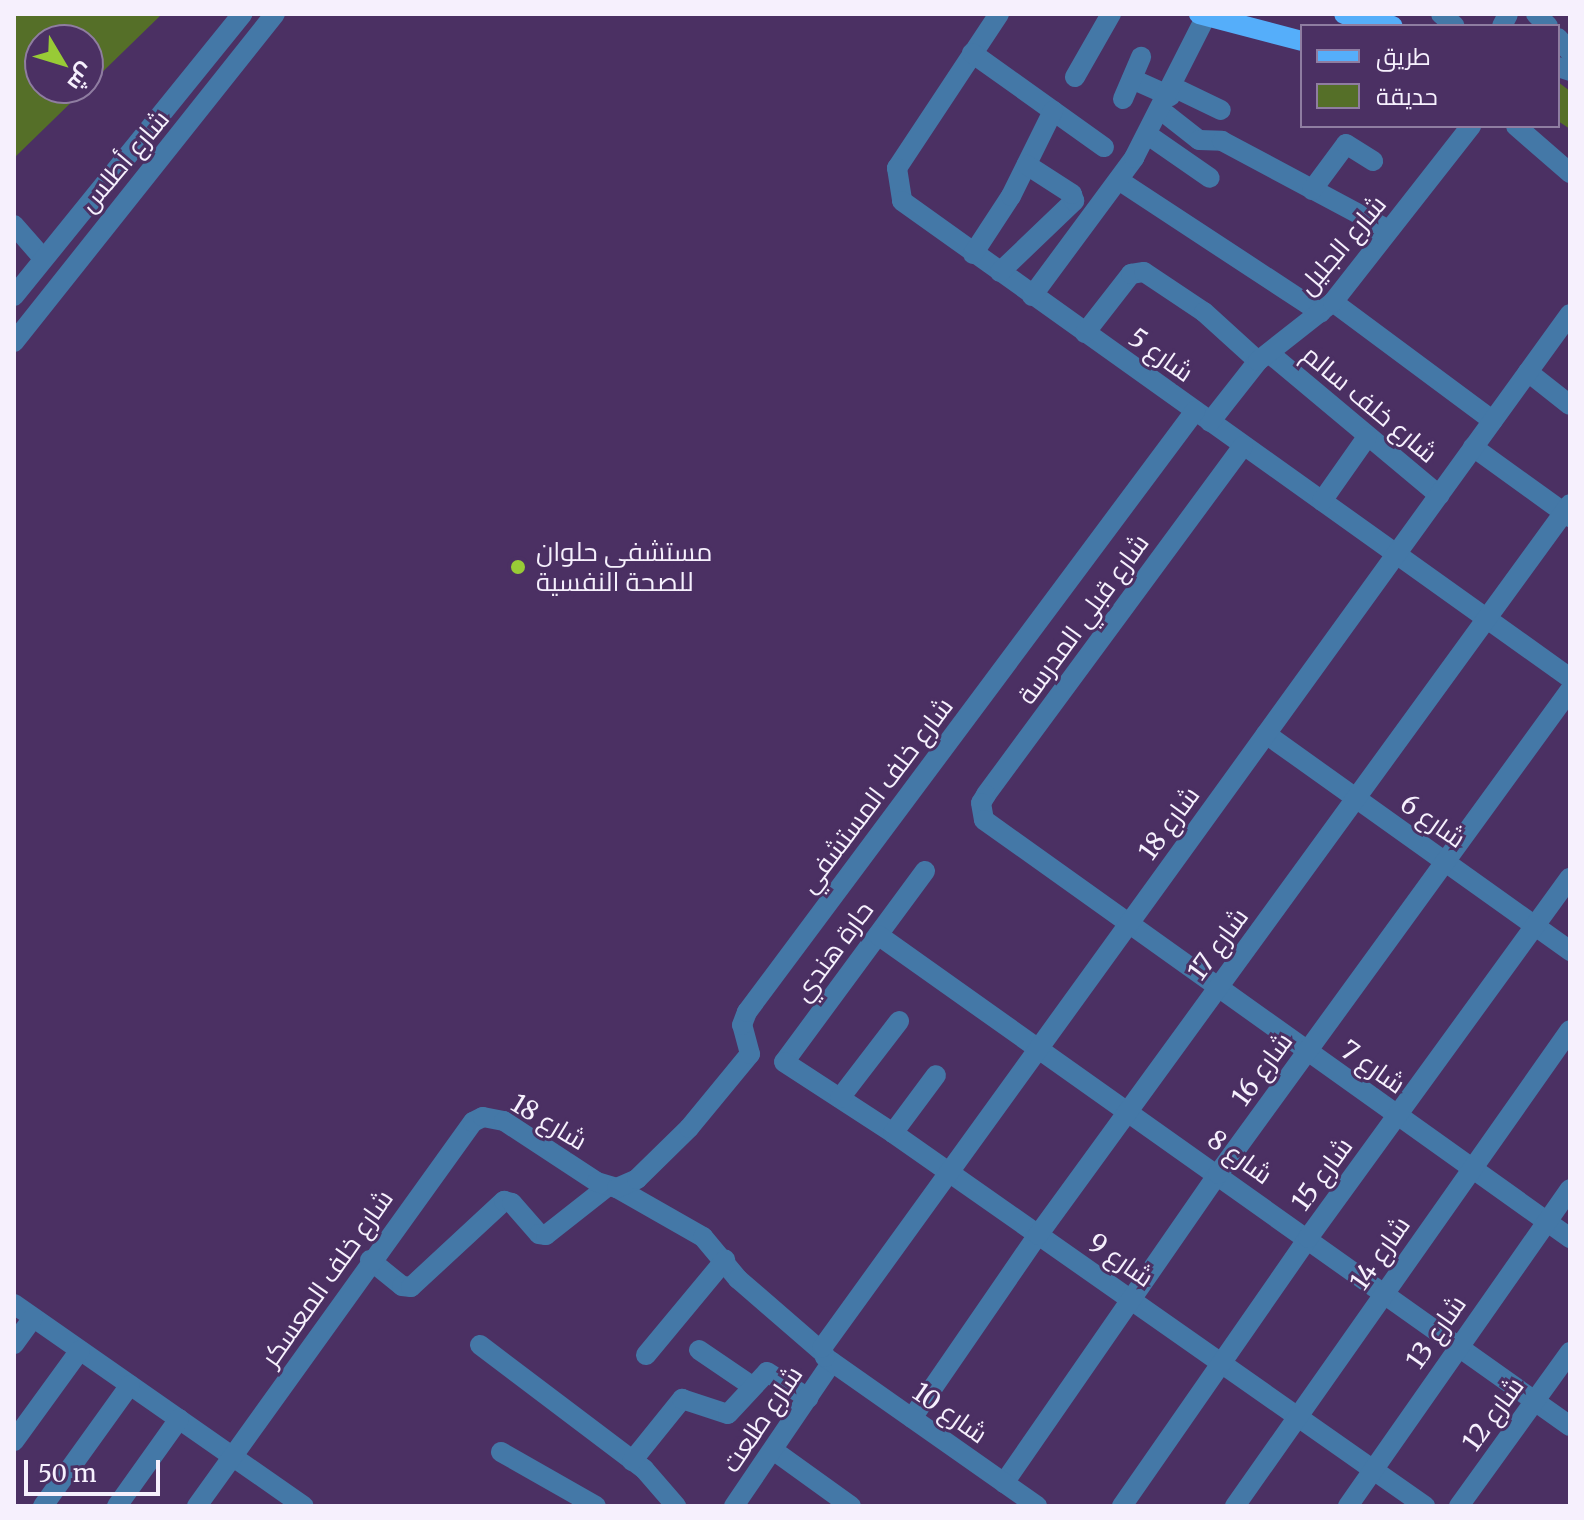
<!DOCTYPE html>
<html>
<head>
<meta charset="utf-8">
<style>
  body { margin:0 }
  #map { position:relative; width:1584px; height:1520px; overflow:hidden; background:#4b3063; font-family:Merriweather,Cairo,serif }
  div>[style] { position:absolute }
  .green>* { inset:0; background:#556f28 }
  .minor>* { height:20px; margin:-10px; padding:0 10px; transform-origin:10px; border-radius:10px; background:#4478a7 }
  .major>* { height:20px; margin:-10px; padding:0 10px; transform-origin:10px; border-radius:10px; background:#55aefa }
  .dots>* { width:22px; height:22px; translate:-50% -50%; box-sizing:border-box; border:4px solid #4b3063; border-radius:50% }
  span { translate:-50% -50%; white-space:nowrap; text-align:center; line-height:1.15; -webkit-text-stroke:6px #4b3063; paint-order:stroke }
  .street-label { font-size:26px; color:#f6f0fd }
  .poi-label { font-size:26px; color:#f6f0fd }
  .left { translate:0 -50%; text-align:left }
  .frame { position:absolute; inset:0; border:16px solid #f6f0fd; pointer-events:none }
  .legend { position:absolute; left:1300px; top:24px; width:260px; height:104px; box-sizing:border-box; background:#4b3063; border:2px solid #8f7da1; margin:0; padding:10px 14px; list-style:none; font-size:24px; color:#f6f0fd }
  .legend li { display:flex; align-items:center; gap:16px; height:40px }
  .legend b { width:40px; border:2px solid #8f7da1 }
  .north { position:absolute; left:24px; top:24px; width:80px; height:80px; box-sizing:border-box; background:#4b3063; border:2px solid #8f7da1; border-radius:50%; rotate:128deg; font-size:22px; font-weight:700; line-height:32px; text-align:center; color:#f6f0fd }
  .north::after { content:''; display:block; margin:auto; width:28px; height:36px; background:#98cb36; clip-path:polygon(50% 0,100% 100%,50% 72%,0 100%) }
  .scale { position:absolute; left:24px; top:1460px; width:136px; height:36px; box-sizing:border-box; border:4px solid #f6f0fd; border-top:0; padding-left:10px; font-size:24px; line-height:28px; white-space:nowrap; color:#f6f0fd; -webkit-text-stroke:6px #4b3063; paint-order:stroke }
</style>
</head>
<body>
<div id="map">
  <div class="green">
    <div style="clip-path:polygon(14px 14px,162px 14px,88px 86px,88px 40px,40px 40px,40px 88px,86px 88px,14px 158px)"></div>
    <div style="clip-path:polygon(1558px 82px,1570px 91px,1570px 129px,1558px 121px)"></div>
  </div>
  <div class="minor">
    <div style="left:999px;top:14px;width:185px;rotate:123.5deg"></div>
    <div style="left:897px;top:168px;width:33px;rotate:81deg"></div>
    <div style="left:902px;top:201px;width:821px;rotate:35.53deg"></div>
    <div style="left:1441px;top:14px;width:18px;rotate:41deg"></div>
    <div style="left:1536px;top:14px;width:17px;rotate:45deg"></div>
    <div style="left:1502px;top:26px;width:13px;rotate:-63deg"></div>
    <div style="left:1558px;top:38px;width:18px;rotate:49deg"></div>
    <div style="left:972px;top:53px;width:162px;rotate:35.5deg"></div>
    <div style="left:1558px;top:67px;width:13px;rotate:18deg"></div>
    <div style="left:1075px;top:77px;width:73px;rotate:-60.3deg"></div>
    <div style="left:1132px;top:79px;width:42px;rotate:24.1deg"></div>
    <div style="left:1173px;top:87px;width:53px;rotate:25.6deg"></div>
    <div style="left:1123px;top:99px;width:46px;rotate:-66.8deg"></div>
    <div style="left:1162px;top:111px;width:47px;rotate:38.1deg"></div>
    <div style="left:1199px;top:140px;width:23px;rotate:2deg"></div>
    <div style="left:1222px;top:141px;width:189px;rotate:28.1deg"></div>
    <div style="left:1516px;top:126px;width:72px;rotate:41deg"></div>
    <div style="left:1148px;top:135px;width:75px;rotate:34.7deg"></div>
    <div style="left:1120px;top:181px;width:240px;rotate:33.3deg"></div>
    <div style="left:1312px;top:190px;width:57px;rotate:-53.5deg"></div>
    <div style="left:1346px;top:144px;width:32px;rotate:32deg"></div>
    <div style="left:14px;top:225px;width:43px;rotate:48.8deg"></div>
    <div style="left:973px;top:254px;width:69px;rotate:-56.8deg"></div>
    <div style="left:1011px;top:196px;width:95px;rotate:-63.7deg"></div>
    <div style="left:1000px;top:272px;width:103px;rotate:-43.8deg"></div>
    <div style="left:1074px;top:201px;width:7px;rotate:-106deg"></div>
    <div style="left:1072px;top:194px;width:54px;rotate:-147.2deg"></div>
    <div style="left:14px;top:296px;width:363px;rotate:-51deg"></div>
    <div style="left:1032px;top:296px;width:172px;rotate:-53.5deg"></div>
    <div style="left:1134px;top:158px;width:159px;rotate:-63.1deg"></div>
    <div style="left:1333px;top:302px;width:199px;rotate:36.6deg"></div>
    <div style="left:1085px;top:333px;width:75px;rotate:-52.1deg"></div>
    <div style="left:1131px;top:274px;width:13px;rotate:-9deg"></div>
    <div style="left:1144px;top:272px;width:72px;rotate:33.7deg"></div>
    <div style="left:1204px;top:312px;width:73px;rotate:42.2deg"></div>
    <div style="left:14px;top:342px;width:419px;rotate:-51.5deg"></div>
    <div style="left:1269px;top:353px;width:222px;rotate:39.9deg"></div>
    <div style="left:1528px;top:372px;width:53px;rotate:38.2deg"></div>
    <div style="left:1210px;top:422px;width:78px;rotate:-51.8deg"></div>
    <div style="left:1258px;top:361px;width:95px;rotate:-38.2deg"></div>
    <div style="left:1333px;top:302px;width:224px;rotate:-51.9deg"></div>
    <div style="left:1243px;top:446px;width:433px;rotate:126.4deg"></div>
    <div style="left:986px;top:795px;width:9px;rotate:122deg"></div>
    <div style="left:981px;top:803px;width:17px;rotate:80deg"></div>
    <div style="left:984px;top:820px;width:720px;rotate:35.5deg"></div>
    <div style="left:1473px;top:447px;width:120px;rotate:35.8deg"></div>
    <div style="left:1322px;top:501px;width:78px;rotate:-54.9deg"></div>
    <div style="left:1266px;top:734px;width:374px;rotate:35.5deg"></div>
    <div style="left:925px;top:871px;width:237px;rotate:126.4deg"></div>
    <div style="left:784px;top:1062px;width:130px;rotate:33.1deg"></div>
    <div style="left:893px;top:1133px;width:650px;rotate:35.04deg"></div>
    <div style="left:878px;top:935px;width:848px;rotate:35.36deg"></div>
    <div style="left:840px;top:1098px;width:97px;rotate:-52.5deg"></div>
    <div style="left:893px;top:1133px;width:72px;rotate:-53.4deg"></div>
    <div style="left:617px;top:1188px;width:99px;rotate:29.7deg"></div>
    <div style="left:703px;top:1237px;width:55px;rotate:50.2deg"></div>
    <div style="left:738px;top:1279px;width:110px;rotate:40.9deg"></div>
    <div style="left:370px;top:1260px;width:41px;rotate:39.1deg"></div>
    <div style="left:402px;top:1286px;width:9px;rotate:6deg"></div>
    <div style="left:411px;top:1287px;width:127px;rotate:-42.8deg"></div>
    <div style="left:504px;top:1201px;width:8px;rotate:14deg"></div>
    <div style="left:512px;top:1203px;width:41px;rotate:48.9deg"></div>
    <div style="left:539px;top:1234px;width:7px;rotate:8deg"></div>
    <div style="left:546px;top:1235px;width:78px;rotate:-38.2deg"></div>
    <div style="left:14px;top:1304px;width:353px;rotate:34.9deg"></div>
    <div style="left:14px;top:1344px;width:32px;rotate:-54deg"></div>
    <div style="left:480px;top:1345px;width:206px;rotate:37.1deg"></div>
    <div style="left:644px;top:1469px;width:49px;rotate:49.1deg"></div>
    <div style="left:699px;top:1350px;width:64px;rotate:34.2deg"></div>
    <div style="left:646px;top:1355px;width:124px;rotate:-50.3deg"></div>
    <div style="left:912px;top:1418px;width:222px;rotate:-55.5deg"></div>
    <div style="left:1038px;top:1235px;width:904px;rotate:-53.95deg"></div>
    <div style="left:14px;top:1441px;width:112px;rotate:-54deg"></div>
    <div style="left:773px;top:1450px;width:96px;rotate:35.7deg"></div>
    <div style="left:501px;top:1452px;width:109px;rotate:29.6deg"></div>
    <div style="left:632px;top:1461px;width:80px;rotate:-51.1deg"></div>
    <div style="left:682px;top:1399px;width:48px;rotate:18.1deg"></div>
    <div style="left:728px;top:1414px;width:57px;rotate:-47.1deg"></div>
    <div style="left:767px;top:1372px;width:49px;rotate:32.4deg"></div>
    <div style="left:1004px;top:1483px;width:376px;rotate:-55.3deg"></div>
    <div style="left:1218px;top:1174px;width:598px;rotate:-53.97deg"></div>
    <div style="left:43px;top:1506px;width:149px;rotate:-54.3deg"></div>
    <div style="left:117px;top:1506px;width:107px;rotate:-54.5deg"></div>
    <div style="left:197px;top:1506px;width:473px;rotate:-54.3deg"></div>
    <div style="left:473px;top:1122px;width:11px;rotate:-27deg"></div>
    <div style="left:483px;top:1117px;width:21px;rotate:11deg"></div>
    <div style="left:504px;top:1121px;width:111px;rotate:33.3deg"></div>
    <div style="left:597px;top:1182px;width:21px;rotate:17deg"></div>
    <div style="left:617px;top:1188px;width:22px;rotate:-24deg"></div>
    <div style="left:637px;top:1179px;width:73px;rotate:-44.4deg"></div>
    <div style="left:689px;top:1128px;width:96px;rotate:-50.5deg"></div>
    <div style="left:750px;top:1054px;width:30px;rotate:-105deg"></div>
    <div style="left:742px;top:1025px;width:14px;rotate:-69deg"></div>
    <div style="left:747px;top:1012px;width:750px;rotate:-53.3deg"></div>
    <div style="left:734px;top:1506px;width:174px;rotate:-55.8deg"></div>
    <div style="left:1037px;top:1506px;width:259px;rotate:-144.9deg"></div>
    <div style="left:825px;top:1357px;width:9px;rotate:-108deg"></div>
    <div style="left:822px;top:1348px;width:1276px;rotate:-54.12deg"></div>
    <div style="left:1122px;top:1506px;width:326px;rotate:-55.2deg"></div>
    <div style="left:1308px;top:1238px;width:445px;rotate:-54deg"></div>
    <div style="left:1235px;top:1506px;width:582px;rotate:-54.86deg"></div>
    <div style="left:1348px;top:1506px;width:387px;rotate:-55deg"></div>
    <div style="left:1459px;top:1506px;width:190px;rotate:-54.2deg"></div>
  </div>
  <div class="major">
    <div style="left:1199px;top:14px;width:106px;rotate:14.7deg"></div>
    <div style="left:1344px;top:14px;width:50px;rotate:13.8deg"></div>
  </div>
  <div class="dots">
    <div style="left:518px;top:567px;background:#98cb36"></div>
  </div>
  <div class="street-label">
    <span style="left:124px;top:161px;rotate:-50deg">شارع أطلس</span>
    <span style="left:1342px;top:245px;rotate:-50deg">شارع الجليل</span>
    <span style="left:1161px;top:355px;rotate:35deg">شارع 5</span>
    <span style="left:1370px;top:404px;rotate:40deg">شارع خلف سالم</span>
    <span style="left:1083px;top:619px;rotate:-54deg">شارع قبلي المدرسة</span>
    <span style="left:876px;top:795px;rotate:-53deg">شارع خلف المستشفي</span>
    <span style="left:1433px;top:821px;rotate:35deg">شارع 6</span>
    <span style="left:1169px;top:823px;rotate:-54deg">شارع 18</span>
    <span style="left:1218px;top:944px;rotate:-54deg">شارع 17</span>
    <span style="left:833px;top:951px;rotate:-54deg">حارة هندي</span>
    <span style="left:1373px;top:1067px;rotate:35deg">شارع 7</span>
    <span style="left:1262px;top:1069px;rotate:-54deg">شارع 16</span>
    <span style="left:549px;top:1122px;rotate:31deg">شارع 18</span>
    <span style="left:1240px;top:1157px;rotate:36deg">شارع 8</span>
    <span style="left:1322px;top:1174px;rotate:-54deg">شارع 15</span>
    <span style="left:1380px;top:1253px;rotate:-55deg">شارع 14</span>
    <span style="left:1121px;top:1260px;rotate:35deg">شارع 9</span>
    <span style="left:327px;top:1278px;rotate:-55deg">شارع خلف المعسكر</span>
    <span style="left:1436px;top:1332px;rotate:-55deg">شارع 13</span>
    <span style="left:950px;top:1413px;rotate:35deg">شارع 10</span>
    <span style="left:1493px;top:1414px;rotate:-54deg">شارع 12</span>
    <span style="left:762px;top:1419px;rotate:-56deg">شارع طلعت</span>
  </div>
  <div class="poi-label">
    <span class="left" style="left:536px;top:567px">مستشفي حلوان<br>للصحة النفسية</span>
  </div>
  <div class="frame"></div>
  <ul class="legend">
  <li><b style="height:10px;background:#55aefa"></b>طريق</li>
  <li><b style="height:22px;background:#556f28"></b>حديقة</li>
  </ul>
  <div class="north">ش</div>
  <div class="scale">50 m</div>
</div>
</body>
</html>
